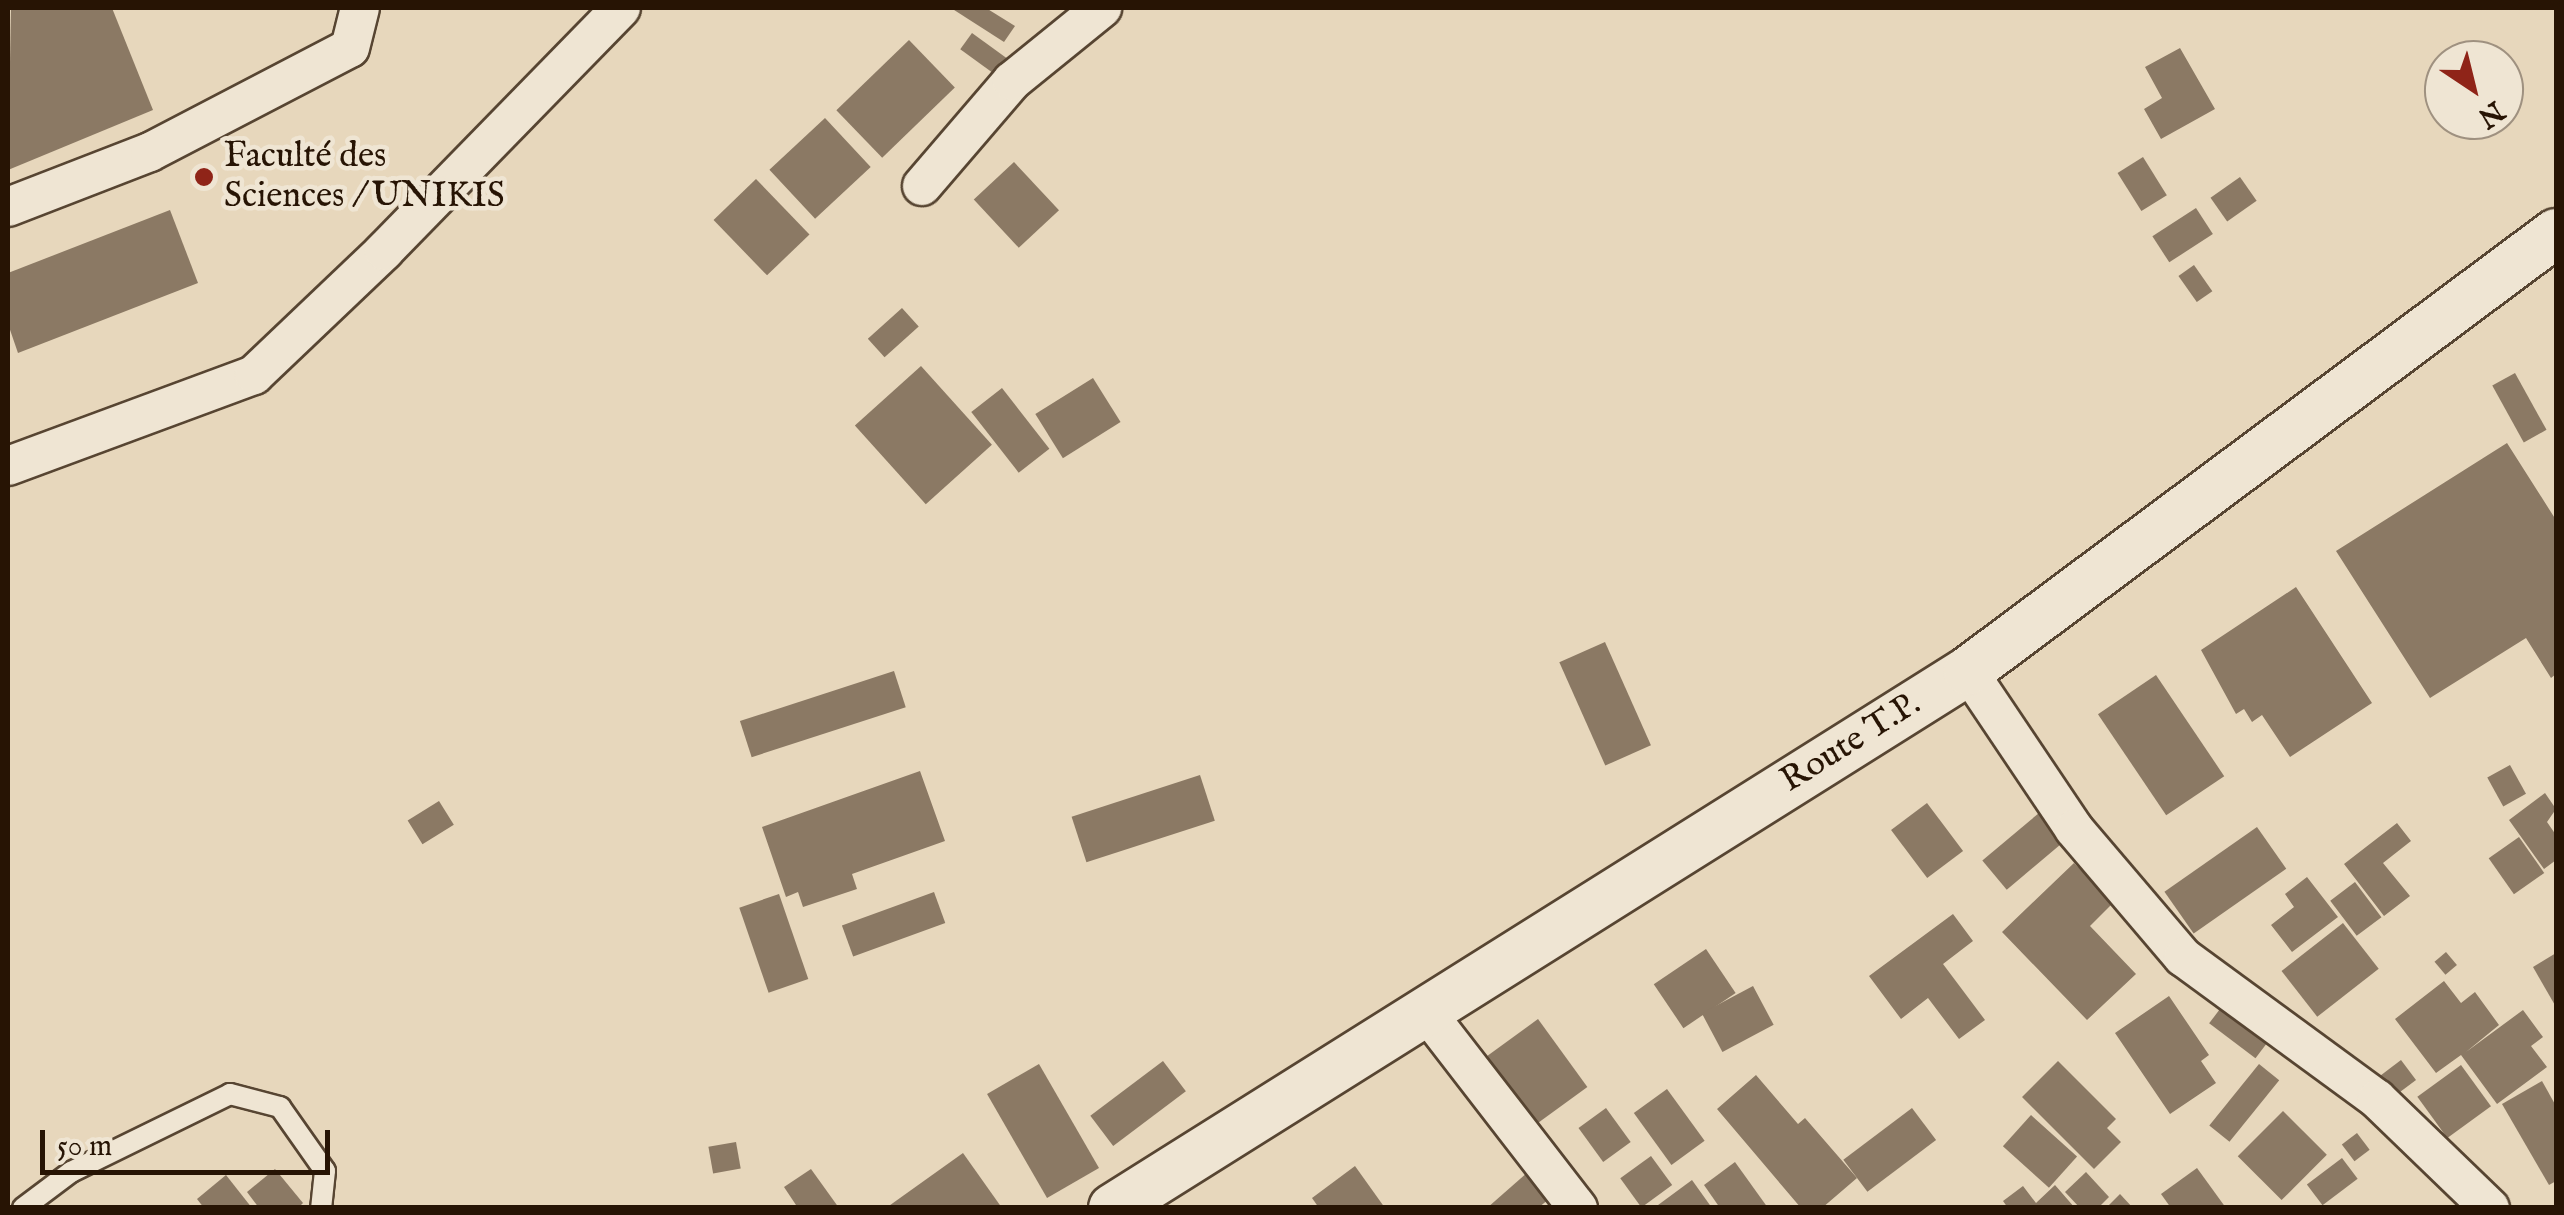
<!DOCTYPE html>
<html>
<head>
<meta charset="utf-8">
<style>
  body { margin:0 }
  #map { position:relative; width:2564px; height:1215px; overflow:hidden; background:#e7d7bc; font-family:"IM FELL English",serif }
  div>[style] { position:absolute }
  .building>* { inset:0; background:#8b7964; transform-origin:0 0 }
  .roads { filter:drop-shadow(2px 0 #574532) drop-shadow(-2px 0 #574532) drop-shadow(0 2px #574532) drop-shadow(0 -2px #574532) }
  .service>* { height:20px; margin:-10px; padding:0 10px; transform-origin:10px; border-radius:10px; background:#efe5d3 }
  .minor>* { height:38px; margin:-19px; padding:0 19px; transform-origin:19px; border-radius:19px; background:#efe5d3 }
  .tertiary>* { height:48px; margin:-24px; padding:0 24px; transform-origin:24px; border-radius:24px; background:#efe5d3 }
  .dots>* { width:28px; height:28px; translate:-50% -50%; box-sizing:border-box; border:5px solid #efe5d3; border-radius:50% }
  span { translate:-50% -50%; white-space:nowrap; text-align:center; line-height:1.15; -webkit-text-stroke:9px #efe5d3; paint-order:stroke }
  .poi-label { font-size:35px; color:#271404 }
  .left { translate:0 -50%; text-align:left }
  .street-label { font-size:35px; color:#271404 }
  .frame { position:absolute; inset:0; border:10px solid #271404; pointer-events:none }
  .north { position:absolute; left:2424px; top:40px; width:100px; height:100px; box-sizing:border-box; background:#efe5d3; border:2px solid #9f9180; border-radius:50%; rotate:145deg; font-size:28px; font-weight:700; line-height:40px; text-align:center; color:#271404 }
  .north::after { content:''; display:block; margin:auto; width:35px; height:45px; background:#8f2418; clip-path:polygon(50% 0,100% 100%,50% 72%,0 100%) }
  .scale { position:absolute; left:40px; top:1130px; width:290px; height:45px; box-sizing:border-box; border:5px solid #271404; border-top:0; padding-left:12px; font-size:30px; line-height:35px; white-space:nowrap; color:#271404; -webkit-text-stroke:8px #efe5d3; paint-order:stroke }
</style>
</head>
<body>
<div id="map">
  <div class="building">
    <div style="clip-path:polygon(11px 8px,112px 8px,153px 110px,8px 170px)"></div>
    <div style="clip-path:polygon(951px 8px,986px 8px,1015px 26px,1004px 42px)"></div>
    <div style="left:972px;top:33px;width:49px;height:20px;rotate:36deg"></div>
    <div style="left:909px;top:40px;width:66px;height:101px;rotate:46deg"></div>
    <div style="clip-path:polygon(2180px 48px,2215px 109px,2161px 139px,2144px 109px,2162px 98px,2145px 67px)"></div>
    <div style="left:825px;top:118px;width:67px;height:76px;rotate:47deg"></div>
    <div style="left:2143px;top:157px;width:45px;height:30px;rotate:58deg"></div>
    <div style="left:1014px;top:162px;width:66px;height:55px;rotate:47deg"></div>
    <div style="left:2240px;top:177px;width:29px;height:36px;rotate:55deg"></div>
    <div style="left:756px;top:179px;width:77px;height:59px;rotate:46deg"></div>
    <div style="left:2196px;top:208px;width:31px;height:52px;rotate:57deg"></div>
    <div style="clip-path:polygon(170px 210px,198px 283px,18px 353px,8px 324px,8px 273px)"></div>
    <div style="left:2194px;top:265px;width:32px;height:19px;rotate:55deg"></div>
    <div style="left:902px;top:308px;width:25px;height:46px;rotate:48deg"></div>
    <div style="left:921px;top:366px;width:106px;height:89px;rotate:48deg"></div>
    <div style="left:2515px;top:373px;width:65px;height:26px;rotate:61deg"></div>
    <div style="left:1093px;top:378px;width:52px;height:68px;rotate:58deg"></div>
    <div style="left:1002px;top:388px;width:77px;height:39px;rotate:52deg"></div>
    <div style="clip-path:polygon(2507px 443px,2556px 520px,2556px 674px,2551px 678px,2526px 638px,2430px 698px,2336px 551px)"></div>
    <div style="clip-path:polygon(2296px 587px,2372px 703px,2290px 757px,2262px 715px,2252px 722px,2244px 709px,2236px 714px,2201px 650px)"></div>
    <div style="left:1605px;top:642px;width:113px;height:50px;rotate:66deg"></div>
    <div style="left:894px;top:671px;width:38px;height:162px;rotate:72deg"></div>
    <div style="left:2156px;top:675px;width:122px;height:70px;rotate:56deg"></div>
    <div style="left:2510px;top:765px;width:33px;height:26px;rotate:61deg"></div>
    <div style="clip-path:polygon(920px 771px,945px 841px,852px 874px,857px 889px,803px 907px,798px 892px,786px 897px,762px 827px)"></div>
    <div style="left:1200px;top:775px;width:48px;height:135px;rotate:72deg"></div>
    <div style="clip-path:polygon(2545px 793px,2556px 809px,2547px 822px,2556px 835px,2556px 860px,2544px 869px,2509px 820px)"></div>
    <div style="left:439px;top:801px;width:28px;height:37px;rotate:58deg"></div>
    <div style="left:1927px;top:803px;width:60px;height:45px;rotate:53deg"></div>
    <div style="left:2039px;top:813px;width:38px;height:74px;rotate:50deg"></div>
    <div style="clip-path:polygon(2397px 823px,2411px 841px,2383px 863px,2410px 896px,2384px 916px,2344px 864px)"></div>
    <div style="left:2257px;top:827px;width:51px;height:113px;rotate:55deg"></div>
    <div style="left:2519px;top:837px;width:44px;height:37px;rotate:55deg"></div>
    <div style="clip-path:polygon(2074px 863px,2113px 903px,2090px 926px,2136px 974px,2087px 1020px,2002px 932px)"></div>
    <div style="clip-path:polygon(2307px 877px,2338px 917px,2292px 952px,2271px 925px,2294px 907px,2285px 894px)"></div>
    <div style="left:2355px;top:882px;width:44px;height:31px;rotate:53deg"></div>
    <div style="left:934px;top:892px;width:33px;height:98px;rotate:70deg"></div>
    <div style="left:779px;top:894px;width:90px;height:42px;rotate:71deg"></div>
    <div style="clip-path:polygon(1953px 914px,1973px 941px,1943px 964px,1985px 1020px,1959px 1039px,1928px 998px,1901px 1019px,1869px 976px)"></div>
    <div style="left:2343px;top:923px;width:58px;height:78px;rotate:52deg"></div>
    <div style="left:1706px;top:949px;width:53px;height:63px;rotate:56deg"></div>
    <div style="left:2446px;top:952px;width:17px;height:15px;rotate:50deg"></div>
    <div style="clip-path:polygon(2556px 953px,2556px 1007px,2533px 967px)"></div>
    <div style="clip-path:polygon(2444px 981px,2461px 1003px,2475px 992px,2499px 1025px,2466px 1052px,2523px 1010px,2543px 1037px,2531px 1046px,2547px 1067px,2497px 1104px,2461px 1055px,2436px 1073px,2395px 1019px)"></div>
    <div style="left:1753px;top:986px;width:44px;height:58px;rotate:62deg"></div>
    <div style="clip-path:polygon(2169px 996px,2209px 1055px,2201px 1061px,2216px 1083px,2170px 1114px,2115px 1033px)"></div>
    <div style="left:2226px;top:1001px;width:58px;height:28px;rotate:37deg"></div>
    <div style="left:1538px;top:1019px;width:84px;height:76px;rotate:54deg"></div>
    <div style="left:2401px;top:1060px;width:25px;height:26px;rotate:53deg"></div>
    <div style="left:1163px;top:1061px;width:38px;height:91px;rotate:53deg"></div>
    <div style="clip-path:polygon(2058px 1061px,2116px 1119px,2107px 1128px,2121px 1142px,2094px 1169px,2022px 1097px)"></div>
    <div style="left:1039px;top:1064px;width:120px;height:60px;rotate:60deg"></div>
    <div style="left:2259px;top:1064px;width:26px;height:79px;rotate:39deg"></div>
    <div style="left:2461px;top:1065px;width:51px;height:54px;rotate:54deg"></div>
    <div style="clip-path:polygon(1756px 1075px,1798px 1124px,1805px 1118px,1857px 1178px,1822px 1208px,1801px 1208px,1717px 1109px)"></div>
    <div style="clip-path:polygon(2542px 1081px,2556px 1106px,2556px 1181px,2549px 1185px,2502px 1104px)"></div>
    <div style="left:1667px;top:1089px;width:64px;height:41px;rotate:54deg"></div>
    <div style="left:1606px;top:1108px;width:42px;height:34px;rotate:54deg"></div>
    <div style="left:1912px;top:1108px;width:40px;height:86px;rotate:53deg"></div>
    <div style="left:2283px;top:1111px;width:62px;height:64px;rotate:45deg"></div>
    <div style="left:2031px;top:1115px;width:62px;height:42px;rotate:42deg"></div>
    <div style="left:2357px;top:1133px;width:21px;height:19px;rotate:53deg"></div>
    <div style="left:736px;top:1142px;width:27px;height:28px;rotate:80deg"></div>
    <div style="clip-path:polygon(963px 1153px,1002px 1208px,886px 1208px)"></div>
    <div style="left:1651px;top:1156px;width:36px;height:38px;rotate:54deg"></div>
    <div style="left:2342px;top:1158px;width:26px;height:44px;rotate:53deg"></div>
    <div style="clip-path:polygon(1735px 1162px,1768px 1208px,1720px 1208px,1704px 1185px)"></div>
    <div style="clip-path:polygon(1355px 1166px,1385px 1208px,1319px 1208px,1312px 1198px)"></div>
    <div style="clip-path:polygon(2197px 1168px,2226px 1208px,2171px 1208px,2161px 1194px)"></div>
    <div style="clip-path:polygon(275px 1169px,303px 1203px,298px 1208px,259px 1208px,247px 1192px)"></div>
    <div style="clip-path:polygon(811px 1169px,839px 1208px,798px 1208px,784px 1187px)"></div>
    <div style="clip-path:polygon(1529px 1171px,1549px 1199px,1538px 1208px,1487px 1208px)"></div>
    <div style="clip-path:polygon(2086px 1172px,2109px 1197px,2098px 1208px,2080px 1208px,2065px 1192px)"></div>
    <div style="clip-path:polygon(226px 1175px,252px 1208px,204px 1208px,197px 1199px)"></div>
    <div style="clip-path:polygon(1692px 1180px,1712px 1208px,1654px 1208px)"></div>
    <div style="clip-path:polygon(2055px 1185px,2075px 1208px,2008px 1208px,2003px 1201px,2023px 1186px,2036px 1203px)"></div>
    <div style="clip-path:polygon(2120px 1194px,2133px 1208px,2106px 1208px)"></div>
  </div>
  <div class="roads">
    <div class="service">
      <div style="left:23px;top:1208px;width:60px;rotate:-36.9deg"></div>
      <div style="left:71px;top:1172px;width:177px;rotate:-26.1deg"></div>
      <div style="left:230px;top:1094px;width:52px;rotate:14.6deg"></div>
      <div style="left:280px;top:1107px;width:78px;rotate:54.9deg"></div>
      <div style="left:325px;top:1171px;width:37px;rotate:96deg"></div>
    </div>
    <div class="minor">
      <div style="left:922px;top:186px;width:138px;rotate:-49.4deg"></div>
      <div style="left:1012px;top:81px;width:116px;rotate:-39deg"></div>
      <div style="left:8px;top:207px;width:152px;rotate:-21.2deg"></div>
      <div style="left:150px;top:152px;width:225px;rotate:-27.5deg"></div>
      <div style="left:350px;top:48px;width:41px;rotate:-76deg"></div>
      <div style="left:8px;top:466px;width:262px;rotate:-20.3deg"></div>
      <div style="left:254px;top:375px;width:180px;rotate:-43.6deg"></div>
      <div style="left:384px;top:251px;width:339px;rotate:-45.7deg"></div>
      <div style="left:1968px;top:671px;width:190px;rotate:56.1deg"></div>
      <div style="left:2074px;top:829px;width:168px;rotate:49.6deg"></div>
      <div style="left:2183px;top:957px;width:240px;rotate:36.2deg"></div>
      <div style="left:2377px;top:1099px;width:157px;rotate:44deg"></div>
      <div style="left:1424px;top:1009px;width:252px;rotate:52.3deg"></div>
    </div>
    <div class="tertiary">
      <div style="left:1113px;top:1208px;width:1010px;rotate:-32.13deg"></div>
      <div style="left:1968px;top:671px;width:733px;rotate:-36.68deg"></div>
    </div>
  </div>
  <div class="dots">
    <div style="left:204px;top:177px;background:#8f2418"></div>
  </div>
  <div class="poi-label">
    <span class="left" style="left:224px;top:177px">Faculté des<br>Sciences / UNIKIS</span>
  </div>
  <div class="street-label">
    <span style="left:1851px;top:743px;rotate:-32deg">Route T.P.</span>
  </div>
  <div class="frame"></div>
  <div class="north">N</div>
  <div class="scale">50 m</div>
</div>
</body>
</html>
